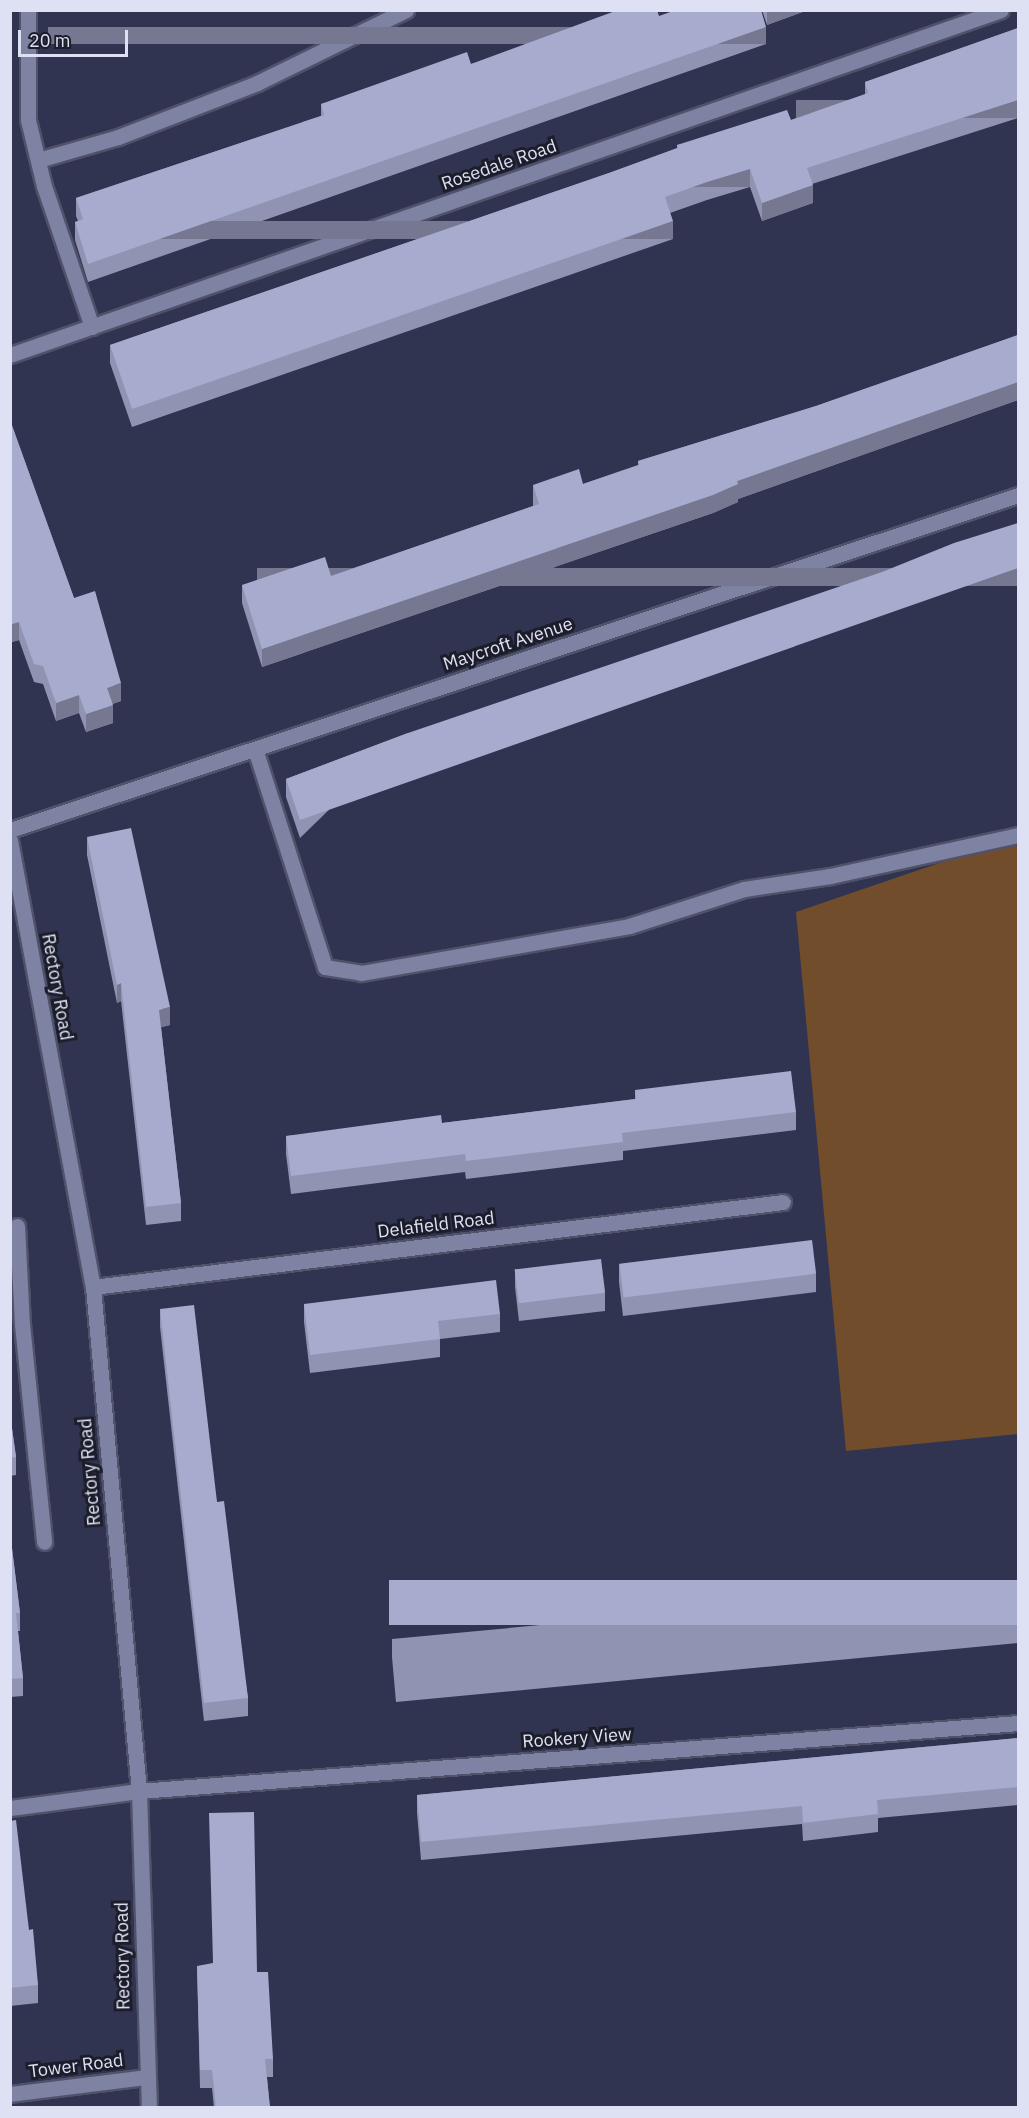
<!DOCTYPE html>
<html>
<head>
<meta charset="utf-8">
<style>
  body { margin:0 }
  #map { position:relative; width:1029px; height:2118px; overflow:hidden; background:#313450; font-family:"IBM Plex Sans",sans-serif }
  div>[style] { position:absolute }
  .green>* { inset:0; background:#724d2c }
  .roads { filter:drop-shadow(2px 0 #50526a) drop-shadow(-2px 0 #50526a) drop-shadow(0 2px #50526a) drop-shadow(0 -2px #50526a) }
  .lane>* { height:15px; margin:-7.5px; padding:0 7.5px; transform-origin:7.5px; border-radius:7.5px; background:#7e82a3 }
  .street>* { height:15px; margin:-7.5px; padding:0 7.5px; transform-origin:7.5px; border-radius:7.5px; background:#7e82a3 }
  .wall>* { inset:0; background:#9093b1 }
  .shaded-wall>* { inset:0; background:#757890; transform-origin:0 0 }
  .building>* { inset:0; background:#a7abce; transform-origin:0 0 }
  span { translate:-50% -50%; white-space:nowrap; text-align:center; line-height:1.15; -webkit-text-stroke:6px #1c1d2a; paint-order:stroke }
  .street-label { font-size:18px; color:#dee1f3 }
  .frame { position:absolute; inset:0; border:12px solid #dee1f3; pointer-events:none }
  .scale { position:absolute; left:18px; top:30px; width:110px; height:27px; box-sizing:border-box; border:3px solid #dee1f3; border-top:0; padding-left:8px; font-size:18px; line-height:21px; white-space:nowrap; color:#dee1f3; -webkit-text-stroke:4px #1c1d2a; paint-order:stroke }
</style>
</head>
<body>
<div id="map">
  <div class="green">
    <div style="clip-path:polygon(1018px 836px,1018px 1434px,846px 1451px,796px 912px)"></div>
  </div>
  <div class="roads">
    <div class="lane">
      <div style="left:28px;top:10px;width:110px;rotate:90deg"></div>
      <div style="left:28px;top:120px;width:68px;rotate:76.4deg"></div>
      <div style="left:44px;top:186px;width:149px;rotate:71.2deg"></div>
      <div style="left:38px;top:160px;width:83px;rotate:-16deg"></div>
      <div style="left:118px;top:137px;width:149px;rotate:-21.2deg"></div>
      <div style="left:257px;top:83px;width:166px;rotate:-26.1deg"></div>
      <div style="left:255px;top:749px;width:229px;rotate:72.2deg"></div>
      <div style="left:325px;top:967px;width:36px;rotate:9deg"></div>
      <div style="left:361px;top:973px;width:272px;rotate:-9.9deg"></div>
      <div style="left:629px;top:926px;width:121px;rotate:-17.8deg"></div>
      <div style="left:744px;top:889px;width:87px;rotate:-8.6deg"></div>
      <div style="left:830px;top:876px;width:192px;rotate:-12.3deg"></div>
    </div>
    <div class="street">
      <div style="left:10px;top:355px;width:1049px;rotate:-19.19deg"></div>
      <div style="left:10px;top:830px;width:1062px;rotate:-18.38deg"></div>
      <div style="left:10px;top:840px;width:455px;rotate:79.5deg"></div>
      <div style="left:93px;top:1287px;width:506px;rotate:84.79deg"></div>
      <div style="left:139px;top:1791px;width:317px;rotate:88.2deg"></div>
      <div style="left:17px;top:1226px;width:98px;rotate:87.1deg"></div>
      <div style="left:22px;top:1324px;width:219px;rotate:84.2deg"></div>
      <div style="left:93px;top:1287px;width:695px;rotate:-7.02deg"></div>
      <div style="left:10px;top:1808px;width:130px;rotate:-7.5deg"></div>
      <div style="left:139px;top:1791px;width:882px;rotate:-4.42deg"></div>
      <div style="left:10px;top:2094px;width:137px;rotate:-7.1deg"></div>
    </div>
  </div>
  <div class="wall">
    <div style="clip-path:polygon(762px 10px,808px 10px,767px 25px)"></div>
    <div style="clip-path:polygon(659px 16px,766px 44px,88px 282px,75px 240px,75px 222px,78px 221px,76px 216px,76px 198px,321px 116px,321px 104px,471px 64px)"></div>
    <div style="clip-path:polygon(1018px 28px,1018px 118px,812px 184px,813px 203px,762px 221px,750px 187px,707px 200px,670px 213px,673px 239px,132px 427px,110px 363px,110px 345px,609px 173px,677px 148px,677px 145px,791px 120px,865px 95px,865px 82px)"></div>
    <div style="clip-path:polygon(1018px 335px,1018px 400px,738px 499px,738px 502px,713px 513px,262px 667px,242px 603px,242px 585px,331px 576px,533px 506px,533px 485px,583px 484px,638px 465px,638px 461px,816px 406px)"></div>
    <div style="clip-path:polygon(10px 420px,74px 598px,121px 701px,112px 704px,113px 723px,86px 732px,79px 713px,56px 721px,43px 684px,34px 682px,19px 640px,12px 642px,10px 641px)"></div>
    <div style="clip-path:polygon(408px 733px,300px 838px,286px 797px,286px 779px)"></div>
    <div style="clip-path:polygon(87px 837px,170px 1025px,161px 1027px,181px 1203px,181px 1221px,146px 1225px,121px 1001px,117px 1003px,87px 855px)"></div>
    <div style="clip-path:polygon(635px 1090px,796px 1112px,796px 1130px,623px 1151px,623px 1160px,466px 1179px,465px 1172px,291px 1194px,286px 1154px,286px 1136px,442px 1123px,635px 1099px)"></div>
    <div style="clip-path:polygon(619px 1264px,816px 1274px,816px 1292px,623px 1316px,619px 1282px)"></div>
    <div style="clip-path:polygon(515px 1269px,605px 1293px,605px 1311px,519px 1321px,515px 1287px)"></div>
    <div style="clip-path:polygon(304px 1304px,500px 1314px,500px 1332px,440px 1339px,440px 1357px,310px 1373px,304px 1322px)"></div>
    <div style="clip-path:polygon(160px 1309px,217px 1502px,248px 1698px,248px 1716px,204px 1721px,160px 1327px)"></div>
    <div style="clip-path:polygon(10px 1376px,12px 1387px,12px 1405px,10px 1406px)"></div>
    <div style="clip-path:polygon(10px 1414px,16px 1457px,16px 1475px,10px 1476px)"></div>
    <div style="clip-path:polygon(10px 1532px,20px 1613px,20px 1631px,18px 1631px,23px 1678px,23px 1696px,10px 1697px)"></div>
    <div style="clip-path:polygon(1018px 1580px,1018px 1643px,396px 1702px,392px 1657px,392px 1639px)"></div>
    <div style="clip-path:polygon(1018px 1738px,1018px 1805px,878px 1818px,878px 1832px,803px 1841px,802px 1824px,421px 1860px,417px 1813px,417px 1795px)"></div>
    <div style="clip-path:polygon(10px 1821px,38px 1985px,38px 2003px,10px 2006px)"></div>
    <div style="clip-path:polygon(197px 1966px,257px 1972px,273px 2059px,273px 2077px,267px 2077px,270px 2108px,214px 2108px,212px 2088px,200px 2088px)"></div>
  </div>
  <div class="shaded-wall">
    <div style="clip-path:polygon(767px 10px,808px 10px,767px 25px)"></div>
    <div style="left:766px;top:27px;width:17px;height:718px;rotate:90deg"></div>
    <div style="left:1018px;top:100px;width:18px;height:222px;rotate:90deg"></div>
    <div style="left:750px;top:169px;width:18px;height:89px;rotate:90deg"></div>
    <div style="clip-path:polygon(813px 185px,813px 203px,762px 221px,762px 203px)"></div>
    <div style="left:673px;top:221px;width:18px;height:573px;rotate:90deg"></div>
    <div style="clip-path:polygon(1018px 382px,1018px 400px,738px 499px,738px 502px,713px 513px,262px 667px,262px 649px)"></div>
    <div style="left:1018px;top:568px;width:18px;height:761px;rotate:90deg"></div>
    <div style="clip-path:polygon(19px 622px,19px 640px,12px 642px,12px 624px)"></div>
    <div style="clip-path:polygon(121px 683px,121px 701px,107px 706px,107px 688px)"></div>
    <div style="clip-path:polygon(79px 695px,79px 713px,56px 721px,56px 703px)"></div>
    <div style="clip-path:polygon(113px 705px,113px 723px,86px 732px,86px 714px)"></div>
    <div style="clip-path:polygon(121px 983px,121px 1001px,117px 1003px,117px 985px)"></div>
    <div style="clip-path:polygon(170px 1007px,170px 1025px,159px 1028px,159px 1010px)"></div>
  </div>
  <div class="building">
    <div style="clip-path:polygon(618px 10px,657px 10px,659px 16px,676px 10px,761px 10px,766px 27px,88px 264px,75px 222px,83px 219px,76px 198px,324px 115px,321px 104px,467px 52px,471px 64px)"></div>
    <div style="clip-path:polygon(1018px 28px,1018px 100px,807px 168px,813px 185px,762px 203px,750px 169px,707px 182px,665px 197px,673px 221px,132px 409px,110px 345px,609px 173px,678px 148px,677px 145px,787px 110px,791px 120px,868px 93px,865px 82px)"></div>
    <div style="clip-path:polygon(1018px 335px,1018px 382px,737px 481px,738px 484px,713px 495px,262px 649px,242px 585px,325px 557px,331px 576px,539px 504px,533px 485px,579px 469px,583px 484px,639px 465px,638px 461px,816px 406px)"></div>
    <div style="clip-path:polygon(10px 420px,74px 598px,95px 591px,121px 683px,107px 688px,113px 705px,86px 714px,79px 695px,56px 703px,43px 666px,34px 664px,19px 622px,12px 624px,10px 623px)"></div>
    <div style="clip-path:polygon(1018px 523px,1018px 568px,300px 820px,286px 779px,408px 733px,882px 572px,954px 543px)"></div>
    <div style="clip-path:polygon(131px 828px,170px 1007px,159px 1010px,181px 1203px,146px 1207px,121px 983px,117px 985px,87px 837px)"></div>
    <div style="clip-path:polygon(791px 1071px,796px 1112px,622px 1133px,623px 1142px,466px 1161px,465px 1154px,291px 1176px,286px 1136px,441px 1115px,442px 1123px,636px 1099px,635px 1090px)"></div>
    <div style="left:812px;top:1240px;width:34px;height:194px;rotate:83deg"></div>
    <div style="left:601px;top:1259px;width:34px;height:87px;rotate:83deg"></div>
    <div style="clip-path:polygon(496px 1280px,500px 1314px,438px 1321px,440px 1339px,310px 1355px,304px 1304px)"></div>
    <div style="clip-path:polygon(194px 1305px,217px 1502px,224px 1501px,248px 1698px,204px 1703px,160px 1309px)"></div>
    <div style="clip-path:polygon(10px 1414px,16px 1457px,10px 1458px)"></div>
    <div style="clip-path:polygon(10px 1532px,20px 1613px,16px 1613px,23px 1678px,10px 1679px)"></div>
    <div style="left:1018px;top:1580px;width:45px;height:629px;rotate:90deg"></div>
    <div style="clip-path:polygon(1018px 1738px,1018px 1787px,877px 1800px,878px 1814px,803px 1823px,802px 1806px,421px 1842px,417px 1795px)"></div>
    <div style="clip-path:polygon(254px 1812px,257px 1972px,268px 1972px,273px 2059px,265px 2059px,270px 2108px,216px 2108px,212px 2070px,200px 2070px,197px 1966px,213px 1963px,209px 1813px)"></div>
    <div style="clip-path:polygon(16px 1820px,29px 1930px,33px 1929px,38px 1985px,10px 1988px,10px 1821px)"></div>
  </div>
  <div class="street-label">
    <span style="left:499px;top:165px;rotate:-19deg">Rosedale Road</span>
    <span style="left:508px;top:644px;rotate:-18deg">Maycroft Avenue</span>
    <span style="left:57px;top:987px;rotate:80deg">Rectory Road</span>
    <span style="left:436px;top:1225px;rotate:-7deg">Delafield Road</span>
    <span style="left:90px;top:1472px;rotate:-95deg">Rectory Road</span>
    <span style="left:577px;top:1738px;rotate:-4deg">Rookery View</span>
    <span style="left:123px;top:1956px;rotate:-91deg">Rectory Road</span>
    <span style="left:76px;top:2066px;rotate:-7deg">Tower Road</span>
  </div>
  <div class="frame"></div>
  <div class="scale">20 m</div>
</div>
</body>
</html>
